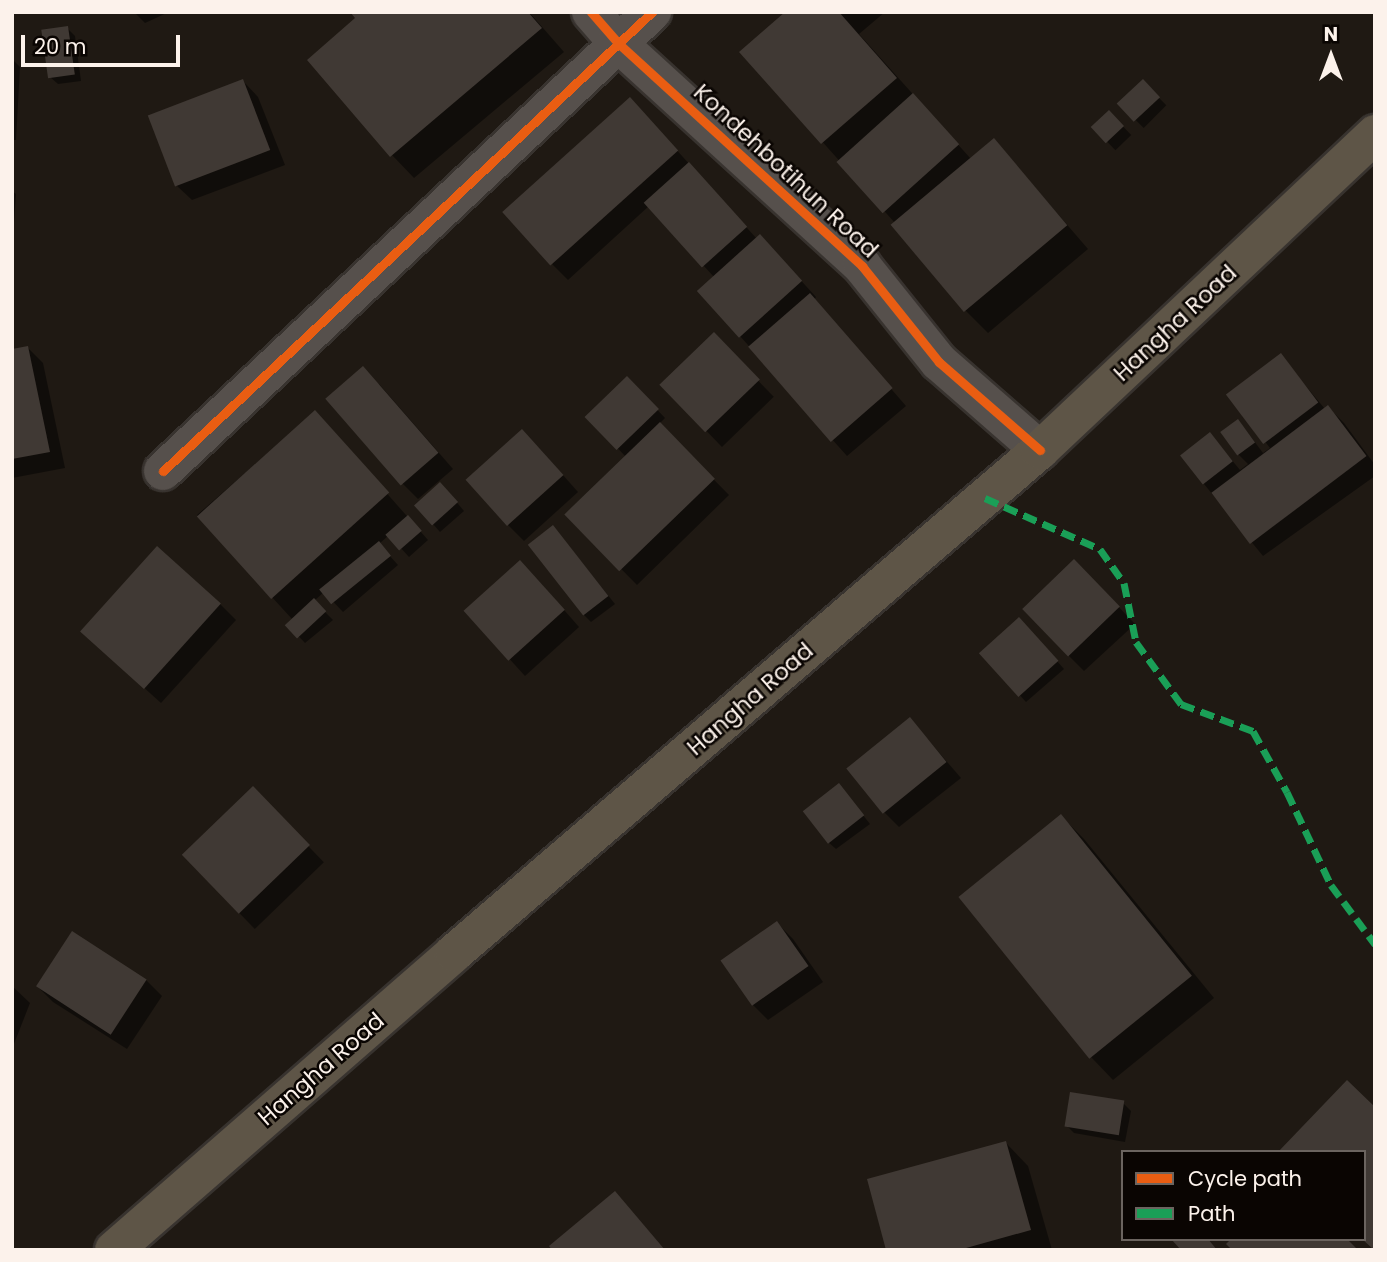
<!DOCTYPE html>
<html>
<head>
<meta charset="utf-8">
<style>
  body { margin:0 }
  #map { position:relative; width:1387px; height:1262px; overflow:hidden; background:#1f1913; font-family:Poppins,sans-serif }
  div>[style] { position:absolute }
  .shadow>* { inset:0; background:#0007; transform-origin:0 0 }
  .building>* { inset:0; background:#403934; transform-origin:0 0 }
  .roads { filter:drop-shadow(2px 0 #38332f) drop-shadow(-2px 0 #38332f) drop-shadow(0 2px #38332f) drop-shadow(0 -2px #38332f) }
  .street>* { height:38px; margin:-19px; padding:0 19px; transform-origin:19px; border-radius:19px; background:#56504c }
  .highway>* { height:38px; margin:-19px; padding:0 19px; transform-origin:19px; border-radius:19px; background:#5e5547 }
  .quiet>* { height:7px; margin-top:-3.5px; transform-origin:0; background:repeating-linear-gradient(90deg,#1a9f57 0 14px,transparent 0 21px) }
  .cycleway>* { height:9px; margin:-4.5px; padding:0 4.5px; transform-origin:4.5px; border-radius:4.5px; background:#e95d12 }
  span { translate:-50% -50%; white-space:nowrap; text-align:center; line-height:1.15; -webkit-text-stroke:5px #0a0502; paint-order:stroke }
  .street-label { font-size:23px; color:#fcf2eb }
  .frame { position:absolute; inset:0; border:14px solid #fcf2eb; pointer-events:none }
  .legend { position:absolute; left:1121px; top:1150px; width:245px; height:91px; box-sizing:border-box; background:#0a0502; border:2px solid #6b645f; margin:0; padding:9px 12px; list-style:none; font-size:21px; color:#fcf2eb }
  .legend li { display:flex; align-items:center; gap:14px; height:35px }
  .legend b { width:35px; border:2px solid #6b645f }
  .north { position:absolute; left:1296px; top:21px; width:70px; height:70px; -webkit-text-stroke:5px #0a0502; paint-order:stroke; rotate:0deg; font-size:19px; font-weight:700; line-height:28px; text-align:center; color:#fcf2eb }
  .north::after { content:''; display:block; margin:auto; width:24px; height:32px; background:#fcf2eb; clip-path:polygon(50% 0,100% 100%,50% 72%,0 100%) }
  .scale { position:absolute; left:21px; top:35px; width:159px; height:32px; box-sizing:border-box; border:4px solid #fcf2eb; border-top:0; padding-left:9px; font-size:21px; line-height:24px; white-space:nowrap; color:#fcf2eb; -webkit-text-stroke:5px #0a0502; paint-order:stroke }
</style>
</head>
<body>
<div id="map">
  <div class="shadow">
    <div style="clip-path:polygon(134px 12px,169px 12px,145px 23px)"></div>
    <div style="clip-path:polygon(352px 12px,529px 12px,564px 52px,414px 178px,392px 155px,358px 19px)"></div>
    <div style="clip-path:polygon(787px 12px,885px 12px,859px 34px,971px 159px,994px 140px,1088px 249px,988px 333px,965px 310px,893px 225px,895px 223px,742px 52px)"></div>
    <div style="clip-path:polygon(67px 28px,75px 36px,81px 81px,58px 84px,50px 77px)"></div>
    <div style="clip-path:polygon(12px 59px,20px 67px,16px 140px,12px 140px)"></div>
    <div style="clip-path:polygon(243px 81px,258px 97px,285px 165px,192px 200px,176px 185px)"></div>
    <div style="left:1143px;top:82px;width:33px;height:32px;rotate:45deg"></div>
    <div style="left:1109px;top:112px;width:32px;height:22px;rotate:46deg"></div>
    <div style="clip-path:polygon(645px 115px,757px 239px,775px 252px,816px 297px,814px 300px,906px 406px,847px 456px,699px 290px,714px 277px,649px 206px,568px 280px,552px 264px)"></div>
    <div style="clip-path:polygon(12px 191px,16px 194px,12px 250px)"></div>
    <div style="left:714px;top:335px;width:86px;height:72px;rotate:46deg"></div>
    <div style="clip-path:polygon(28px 348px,43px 363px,65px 468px,12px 478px,12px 351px)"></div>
    <div style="clip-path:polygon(1280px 355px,1325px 409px,1328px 407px,1344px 423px,1375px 465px,1375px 476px,1263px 556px,1204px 484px,1217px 442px,1240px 470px,1248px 464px,1238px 454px,1245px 429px,1263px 453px,1270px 448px,1228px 394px)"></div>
    <div style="clip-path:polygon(627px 378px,665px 418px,659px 424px,729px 495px,637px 585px,567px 514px,626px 457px,588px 417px)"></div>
    <div style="clip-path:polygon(379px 384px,453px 469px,418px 499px,402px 483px)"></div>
    <div style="clip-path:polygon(315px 412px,428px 540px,409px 557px,389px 535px,379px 544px,398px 565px,343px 612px,324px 592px,314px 601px,333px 620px,305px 643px,287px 624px,292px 619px,197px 515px)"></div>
    <div style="clip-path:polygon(538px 447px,578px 492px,524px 541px,508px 525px)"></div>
    <div style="clip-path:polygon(448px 492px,464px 511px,440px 532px,433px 524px)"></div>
    <div style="clip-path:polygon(553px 527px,615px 604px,591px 622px,584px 615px)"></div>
    <div style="clip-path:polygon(1090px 577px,1135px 624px,1084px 671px,1068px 655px)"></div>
    <div style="clip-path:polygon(536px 578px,579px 627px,525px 676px,466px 611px)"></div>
    <div style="clip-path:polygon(220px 604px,236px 620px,161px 703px,82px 632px)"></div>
    <div style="clip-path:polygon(1027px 627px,1064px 669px,1026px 702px,981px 653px)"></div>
    <div style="clip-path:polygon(910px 719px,961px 778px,899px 827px,884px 812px)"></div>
    <div style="clip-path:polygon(839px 785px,870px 824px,836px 849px,828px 842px)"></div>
    <div style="left:253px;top:789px;width:102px;height:96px;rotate:46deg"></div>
    <div style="clip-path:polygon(1061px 816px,1084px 839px,1214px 998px,1113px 1080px,1091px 1057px,961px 897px)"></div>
    <div style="clip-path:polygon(777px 923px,793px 939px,823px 982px,768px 1020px,752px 1004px,723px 960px)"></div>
    <div style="clip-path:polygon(72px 933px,146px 980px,162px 996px,127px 1049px,53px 1002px,37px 986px)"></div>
    <div style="clip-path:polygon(12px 986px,30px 1003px,12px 1049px)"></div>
    <div style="clip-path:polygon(1123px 1103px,1131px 1111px,1125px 1142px,1074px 1133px,1066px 1125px)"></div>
    <div style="clip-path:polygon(1375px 1109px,1375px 1250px,1364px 1239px)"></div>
    <div style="clip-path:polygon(1006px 1143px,1028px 1166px,1052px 1250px,888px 1250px)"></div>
  </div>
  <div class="building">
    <div style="clip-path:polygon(350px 12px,528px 12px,542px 28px,390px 157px,307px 60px,355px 18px)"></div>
    <div style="clip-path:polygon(785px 12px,839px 12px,897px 78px,821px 144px,739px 52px)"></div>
    <div style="left:68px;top:26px;width:49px;height:27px;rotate:82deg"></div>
    <div style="left:243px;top:79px;width:76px;height:102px;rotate:69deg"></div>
    <div style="left:1143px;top:79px;width:25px;height:36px;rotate:47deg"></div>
    <div style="left:913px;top:93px;width:69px;height:103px;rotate:48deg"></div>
    <div style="left:630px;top:97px;width:72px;height:172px;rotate:48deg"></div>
    <div style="left:1109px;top:110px;width:22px;height:25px;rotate:47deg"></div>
    <div style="left:994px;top:138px;width:114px;height:135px;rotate:50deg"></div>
    <div style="left:689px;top:162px;width:87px;height:61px;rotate:48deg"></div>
    <div style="left:760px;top:234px;width:63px;height:85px;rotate:48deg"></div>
    <div style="left:810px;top:293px;width:126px;height:82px;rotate:49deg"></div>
    <div style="left:714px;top:332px;width:66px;height:76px;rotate:46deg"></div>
    <div style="clip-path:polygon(28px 346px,50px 452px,12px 459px,12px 349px)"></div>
    <div style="left:1281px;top:353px;width:62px;height:69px;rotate:53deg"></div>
    <div style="left:363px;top:366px;width:115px;height:50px;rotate:49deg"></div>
    <div style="left:627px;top:376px;width:46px;height:59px;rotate:46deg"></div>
    <div style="left:1328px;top:405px;width:64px;height:146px;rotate:53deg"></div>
    <div style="left:315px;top:410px;width:111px;height:159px;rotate:48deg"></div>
    <div style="left:1238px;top:419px;width:29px;height:22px;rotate:54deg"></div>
    <div style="left:660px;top:422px;width:79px;height:133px;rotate:46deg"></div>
    <div style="left:522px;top:429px;width:62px;height:76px;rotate:48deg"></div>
    <div style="left:1210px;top:432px;width:37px;height:38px;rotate:52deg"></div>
    <div style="left:440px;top:482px;width:27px;height:35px;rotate:48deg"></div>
    <div style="left:408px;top:515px;width:21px;height:30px;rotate:49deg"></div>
    <div style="left:553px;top:525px;width:90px;height:32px;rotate:52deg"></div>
    <div style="left:379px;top:541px;width:19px;height:77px;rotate:51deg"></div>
    <div style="left:157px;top:546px;width:86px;height:115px;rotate:42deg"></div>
    <div style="left:1074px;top:559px;width:66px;height:72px;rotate:46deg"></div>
    <div style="left:520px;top:560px;width:67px;height:76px;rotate:48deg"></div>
    <div style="left:314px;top:598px;width:18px;height:40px;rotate:47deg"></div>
    <div style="left:1019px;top:617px;width:59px;height:54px;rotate:48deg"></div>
    <div style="left:910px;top:717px;width:58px;height:82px;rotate:51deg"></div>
    <div style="left:839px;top:783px;width:41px;height:46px;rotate:52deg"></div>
    <div style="left:253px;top:786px;width:82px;height:99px;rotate:46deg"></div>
    <div style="left:1061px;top:814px;width:208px;height:132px;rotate:51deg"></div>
    <div style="left:777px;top:921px;width:55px;height:69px;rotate:55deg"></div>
    <div style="left:72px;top:931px;width:89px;height:66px;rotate:33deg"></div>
    <div style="clip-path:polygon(1347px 1080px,1375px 1107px,1373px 1249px,1362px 1239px,1364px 1152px,1278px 1152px)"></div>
    <div style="left:1070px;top:1092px;width:55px;height:35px;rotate:9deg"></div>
    <div style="clip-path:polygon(1006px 1141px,1031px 1230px,959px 1250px,886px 1250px,867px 1179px)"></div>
    <div style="clip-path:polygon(615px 1191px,665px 1250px,552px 1250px,549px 1246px)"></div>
    <div style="clip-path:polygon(1171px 1239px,1208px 1239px,1217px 1250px,1181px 1250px)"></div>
    <div style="clip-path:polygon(1231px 1239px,1347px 1239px,1358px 1250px,1232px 1250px,1226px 1244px)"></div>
  </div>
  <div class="roads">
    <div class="street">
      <div style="left:591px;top:12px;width:41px;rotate:48.9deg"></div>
      <div style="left:618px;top:43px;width:331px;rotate:42.4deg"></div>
      <div style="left:862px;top:266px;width:123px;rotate:51.3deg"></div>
      <div style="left:939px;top:362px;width:134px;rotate:41.1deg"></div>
      <div style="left:163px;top:471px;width:671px;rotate:-43.19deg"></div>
    </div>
    <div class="highway">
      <div style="left:114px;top:1250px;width:451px;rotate:-41.1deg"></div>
      <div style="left:454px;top:953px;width:772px;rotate:-40.64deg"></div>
      <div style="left:1040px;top:450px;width:461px;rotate:-43.3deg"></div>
    </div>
  </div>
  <div class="quiet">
    <div style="left:985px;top:498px;width:126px;rotate:23.9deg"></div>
    <div style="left:1100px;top:549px;width:42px;rotate:54.8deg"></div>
    <div style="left:1124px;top:583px;width:60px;rotate:78.5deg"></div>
    <div style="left:1136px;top:642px;width:77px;rotate:54deg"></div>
    <div style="left:1181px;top:704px;width:77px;rotate:20.6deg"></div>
    <div style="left:1253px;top:731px;width:70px;rotate:60.9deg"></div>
    <div style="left:1287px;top:792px;width:103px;rotate:64.7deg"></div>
    <div style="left:1331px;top:885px;width:74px;rotate:53.3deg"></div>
  </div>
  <div class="cycleway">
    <div style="left:591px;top:12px;width:41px;rotate:48.9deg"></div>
    <div style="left:618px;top:43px;width:331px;rotate:42.4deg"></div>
    <div style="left:862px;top:266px;width:123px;rotate:51.3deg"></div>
    <div style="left:939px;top:362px;width:134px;rotate:41.1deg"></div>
    <div style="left:163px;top:471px;width:671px;rotate:-43.19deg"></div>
  </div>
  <div class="street-label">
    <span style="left:786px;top:171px;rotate:43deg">Kondehbotihun Road</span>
    <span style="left:1175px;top:323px;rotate:-43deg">Hangha Road</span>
    <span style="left:750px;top:699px;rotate:-41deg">Hangha Road</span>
    <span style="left:321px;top:1069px;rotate:-41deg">Hangha Road</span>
  </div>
  <div class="frame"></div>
  <ul class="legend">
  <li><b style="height:9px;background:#e95d12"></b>Cycle path</li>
  <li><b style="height:9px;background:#1a9f57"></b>Path</li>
  </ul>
  <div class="north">N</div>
  <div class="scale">20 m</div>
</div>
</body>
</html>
